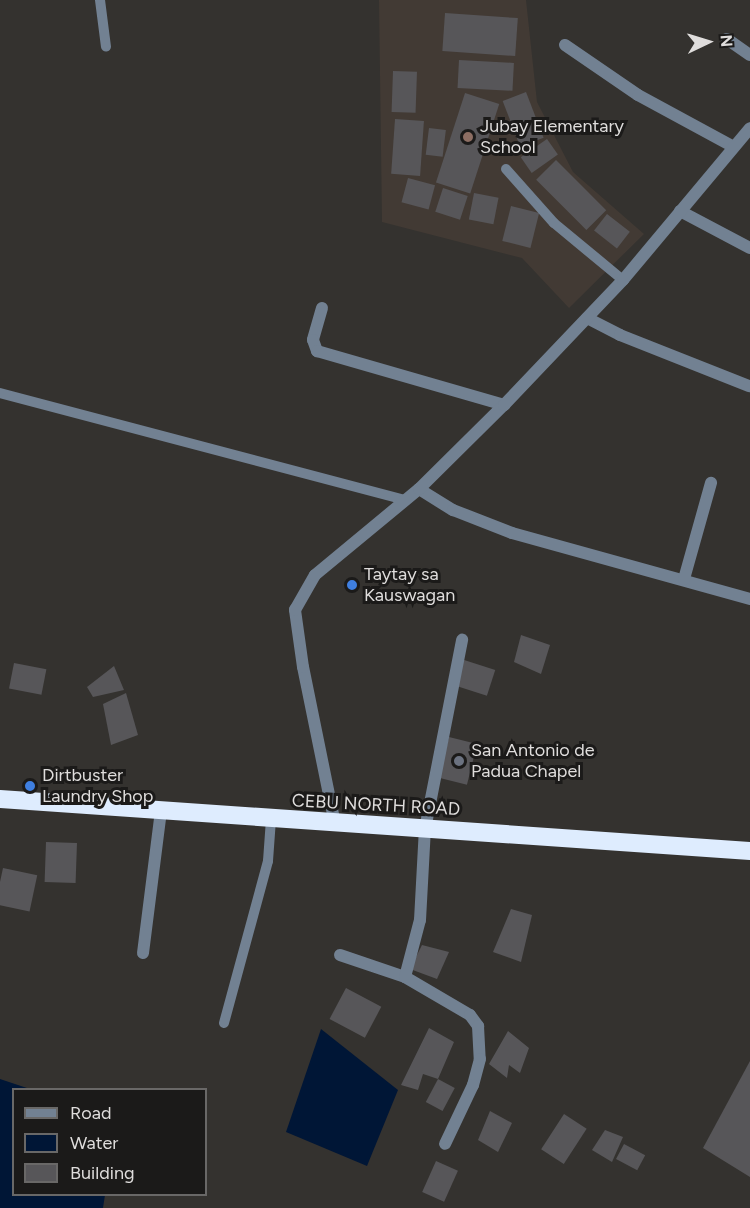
<!DOCTYPE html>
<html>
<head>
<meta charset="utf-8">
<style>
  body { margin:0 }
  #map { position:relative; width:750px; height:1208px; overflow:hidden; background:#34322f; font-family:Figtree,sans-serif }
  div>[style] { position:absolute }
  .built>* { inset:0; background:#423a34 }
  .water>* { inset:0; background:#001636 }
  .building>* { inset:0; background:#575659; transform-origin:0 0 }
  .lane>* { height:10px; margin:-5px; padding:0 5px; transform-origin:5px; border-radius:5px; background:#728192 }
  .street>* { height:12px; margin:-6px; padding:0 6px; transform-origin:6px; border-radius:6px; background:#728192 }
  .highway>* { height:18px; margin:-9px; padding:0 9px; transform-origin:9px; border-radius:9px; background:#deecfe }
  .dots>* { width:16px; height:16px; translate:-50% -50%; box-sizing:border-box; border:3px solid #1b1a19; border-radius:50% }
  span { translate:-50% -50%; white-space:nowrap; text-align:center; line-height:1.15; -webkit-text-stroke:6px #1b1a19; paint-order:stroke }
  .poi-label { font-size:18px; color:#dfdddc }
  .left { translate:0 -50%; text-align:left }
  .street-label { font-size:18px; color:#dfdddc }
  .legend { position:absolute; left:12px; top:1088px; width:195px; height:108px; box-sizing:border-box; background:#1b1a19; border:2px solid #696867; margin:0; padding:8px 10px; list-style:none; font-size:18px; color:#dfdddc }
  .legend li { display:flex; align-items:center; gap:12px; height:30px }
  .legend b { width:30px; border:2px solid #696867 }
  .north { position:absolute; left:678px; top:12px; width:60px; height:60px; -webkit-text-stroke:4px #1b1a19; paint-order:stroke; rotate:86deg; font-size:16px; font-weight:700; line-height:24px; text-align:center; color:#dfdddc }
  .north::after { content:''; display:block; margin:auto; width:21px; height:27px; background:#dfdddc; clip-path:polygon(50% 0,100% 100%,50% 72%,0 100%) }
</style>
</head>
<body>
<div id="map">
  <div class="built">
    <div style="clip-path:polygon(379px 0,526px 0,537px 102px,573px 172px,644px 234px,569px 308px,522px 258px,382px 222px)"></div>
  </div>
  <div class="water">
    <div style="clip-path:polygon(321px 1029px,398px 1090px,367px 1166px,286px 1132px)"></div>
    <div style="clip-path:polygon(0 1079px,30px 1089px,14px 1090px,14px 1194px,105px 1195px,103px 1208px,0 1208px)"></div>
  </div>
  <div class="building">
    <div style="left:445px;top:13px;width:73px;height:38px;rotate:4deg"></div>
    <div style="left:459px;top:60px;width:55px;height:28px;rotate:3deg"></div>
    <div style="left:393px;top:71px;width:24px;height:41px;rotate:2deg"></div>
    <div style="left:526px;top:92px;width:49px;height:25px;rotate:69deg"></div>
    <div style="left:465px;top:93px;width:36px;height:94px;rotate:18deg"></div>
    <div style="left:395px;top:119px;width:29px;height:55px;rotate:4deg"></div>
    <div style="left:429px;top:128px;width:17px;height:27px;rotate:7deg"></div>
    <div style="left:547px;top:139px;width:19px;height:32px;rotate:55deg"></div>
    <div style="left:556px;top:160px;width:71px;height:28px;rotate:45deg"></div>
    <div style="left:408px;top:178px;width:28px;height:25px;rotate:15deg"></div>
    <div style="left:443px;top:188px;width:26px;height:25px;rotate:18deg"></div>
    <div style="left:474px;top:193px;width:25px;height:27px;rotate:11deg"></div>
    <div style="left:511px;top:206px;width:29px;height:36px;rotate:14deg"></div>
    <div style="left:607px;top:214px;width:29px;height:21px;rotate:38deg"></div>
    <div style="clip-path:polygon(521px 635px,550px 645px,541px 674px,514px 662px)"></div>
    <div style="left:461px;top:659px;width:36px;height:27px;rotate:18deg"></div>
    <div style="left:14px;top:663px;width:33px;height:26px;rotate:11deg"></div>
    <div style="clip-path:polygon(114px 666px,124px 690px,93px 697px,87px 687px)"></div>
    <div style="clip-path:polygon(126px 693px,138px 735px,111px 745px,103px 704px)"></div>
    <div style="left:449px;top:737px;width:29px;height:42px;rotate:14deg"></div>
    <div style="left:46px;top:842px;width:31px;height:40px;rotate:2deg"></div>
    <div style="left:3px;top:868px;width:35px;height:37px;rotate:12deg"></div>
    <div style="clip-path:polygon(511px 909px,532px 915px,521px 962px,493px 952px)"></div>
    <div style="clip-path:polygon(422px 945px,449px 952px,437px 979px,410px 969px)"></div>
    <div style="left:346px;top:988px;width:40px;height:35px;rotate:28deg"></div>
    <div style="clip-path:polygon(429px 1028px,454px 1042px,438px 1079px,423px 1074px,418px 1090px,401px 1085px)"></div>
    <div style="clip-path:polygon(508px 1031px,529px 1048px,520px 1073px,509px 1065px,507px 1078px,489px 1064px)"></div>
    <div style="clip-path:polygon(750px 1061px,750px 1177px,703px 1148px)"></div>
    <div style="left:438px;top:1079px;width:19px;height:26px;rotate:28deg"></div>
    <div style="clip-path:polygon(490px 1111px,512px 1123px,498px 1152px,478px 1140px)"></div>
    <div style="left:564px;top:1114px;width:27px;height:42px;rotate:33deg"></div>
    <div style="clip-path:polygon(605px 1130px,623px 1137px,612px 1162px,592px 1150px)"></div>
    <div style="left:624px;top:1144px;width:24px;height:17px;rotate:28deg"></div>
    <div style="left:436px;top:1161px;width:24px;height:34px;rotate:24deg"></div>
  </div>
  <div class="lane">
    <div style="left:100px;top:0;width:47px;rotate:82.7deg"></div>
    <div style="left:506px;top:169px;width:72px;rotate:48.4deg"></div>
    <div style="left:554px;top:223px;width:89px;rotate:39.6deg"></div>
    <div style="left:0;top:393px;width:419px;rotate:14.8deg"></div>
    <div style="left:224px;top:1023px;width:168px;rotate:-74.8deg"></div>
    <div style="left:268px;top:861px;width:42px;rotate:-85.9deg"></div>
  </div>
  <div class="street">
    <div style="left:727px;top:39px;width:28px;rotate:35deg"></div>
    <div style="left:565px;top:45px;width:88px;rotate:34.4deg"></div>
    <div style="left:638px;top:95px;width:107px;rotate:28.5deg"></div>
    <div style="left:680px;top:211px;width:79px;rotate:27.9deg"></div>
    <div style="left:322px;top:308px;width:33px;rotate:106deg"></div>
    <div style="left:313px;top:340px;width:12px;rotate:70deg"></div>
    <div style="left:317px;top:351px;width:195px;rotate:16.1deg"></div>
    <div style="left:587px;top:318px;width:37px;rotate:27deg"></div>
    <div style="left:620px;top:335px;width:139px;rotate:21.6deg"></div>
    <div style="left:419px;top:489px;width:40px;rotate:32deg"></div>
    <div style="left:453px;top:510px;width:63px;rotate:21.3deg"></div>
    <div style="left:512px;top:533px;width:247px;rotate:15.5deg"></div>
    <div style="left:684px;top:579px;width:100px;rotate:-74.3deg"></div>
    <div style="left:335px;top:824px;width:160px;rotate:-101.5deg"></div>
    <div style="left:303px;top:667px;width:58px;rotate:-98deg"></div>
    <div style="left:295px;top:610px;width:40px;rotate:-60.3deg"></div>
    <div style="left:315px;top:575px;width:135px;rotate:-39.6deg"></div>
    <div style="left:419px;top:489px;width:120px;rotate:-44.7deg"></div>
    <div style="left:504px;top:405px;width:173px;rotate:-46.4deg"></div>
    <div style="left:623px;top:280px;width:198px;rotate:-50.1deg"></div>
    <div style="left:143px;top:953px;width:143px;rotate:-82.8deg"></div>
    <div style="left:340px;top:955px;width:69px;rotate:18.7deg"></div>
    <div style="left:405px;top:977px;width:75px;rotate:30.3deg"></div>
    <div style="left:470px;top:1015px;width:14px;rotate:54deg"></div>
    <div style="left:478px;top:1026px;width:33px;rotate:87deg"></div>
    <div style="left:480px;top:1059px;width:27px;rotate:105deg"></div>
    <div style="left:473px;top:1085px;width:65px;rotate:115.4deg"></div>
    <div style="left:405px;top:977px;width:59px;rotate:-75.3deg"></div>
    <div style="left:420px;top:920px;width:91px;rotate:-86.9deg"></div>
    <div style="left:425px;top:829px;width:193px;rotate:-78.9deg"></div>
  </div>
  <div class="highway">
    <div style="left:0;top:799px;width:752px;rotate:3.97deg"></div>
  </div>
  <div class="dots">
    <div style="left:468px;top:137px;background:#8d6e63"></div>
    <div style="left:352px;top:585px;background:#3f7fe0"></div>
    <div style="left:459px;top:761px;background:#6b7280"></div>
    <div style="left:30px;top:786px;background:#3f7fe0"></div>
  </div>
  <div class="poi-label">
    <span class="left" style="left:480px;top:137px">Jubay Elementary<br>School</span>
    <span class="left" style="left:364px;top:585px">Taytay sa<br>Kauswagan</span>
    <span class="left" style="left:471px;top:761px">San Antonio de<br>Padua Chapel</span>
    <span class="left" style="left:42px;top:786px">Dirtbuster<br>Laundry Shop</span>
  </div>
  <div class="street-label">
    <span style="left:376px;top:805px;rotate:3deg">CEBU NORTH ROAD</span>
  </div>
  <ul class="legend">
  <li><b style="height:8px;background:#728192"></b>Road</li>
  <li><b style="height:16px;background:#001636"></b>Water</li>
  <li><b style="height:16px;background:#575659"></b>Building</li>
  </ul>
  <div class="north">N</div>
</div>
</body>
</html>
